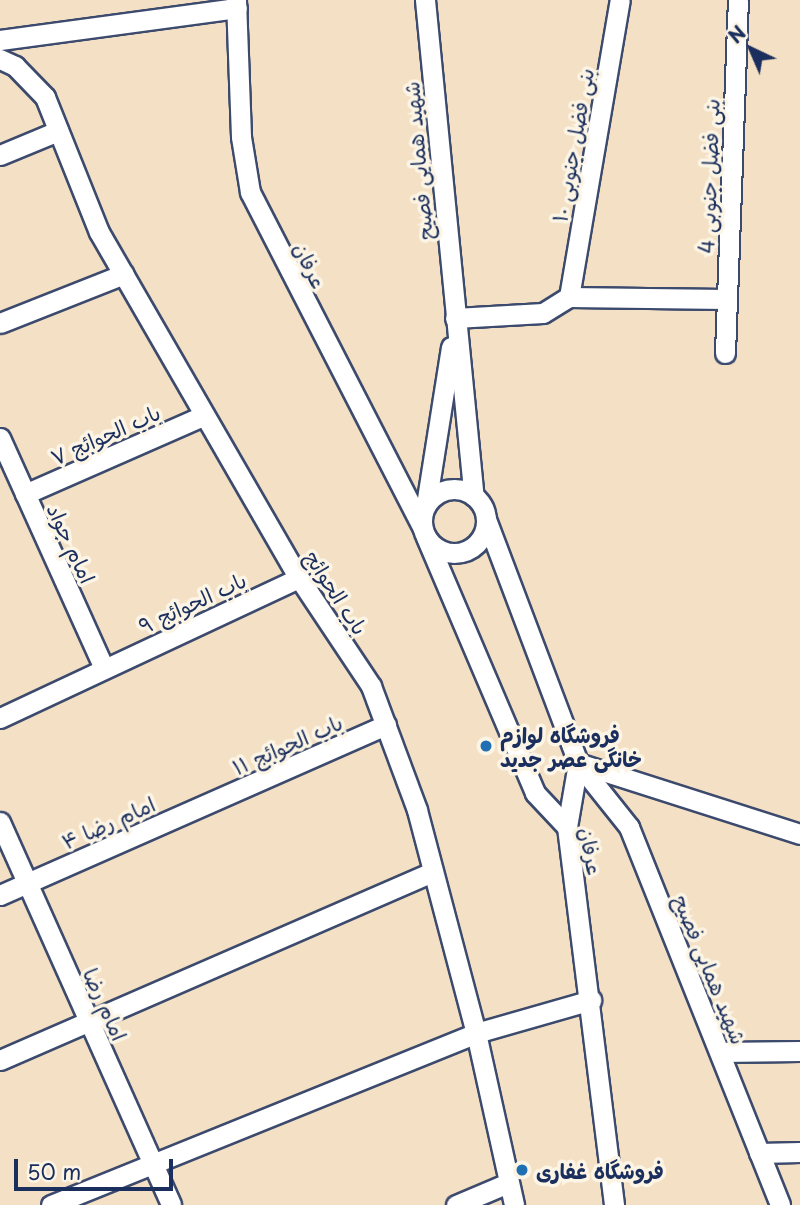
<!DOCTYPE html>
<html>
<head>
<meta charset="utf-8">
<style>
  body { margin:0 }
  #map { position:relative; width:800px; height:1205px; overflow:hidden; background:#f4e0c4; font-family:"Playpen Sans","Playpen Sans Arabic",sans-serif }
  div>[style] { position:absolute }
  .roads { filter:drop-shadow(2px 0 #3c4a6d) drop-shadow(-2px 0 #3c4a6d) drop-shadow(0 2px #3c4a6d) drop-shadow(0 -2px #3c4a6d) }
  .minor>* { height:19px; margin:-9.5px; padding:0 9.5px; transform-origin:9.5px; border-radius:9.5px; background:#fff }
  .minor>.ring { margin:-9.5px; padding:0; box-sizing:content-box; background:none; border:19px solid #fff; border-radius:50% }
  .dots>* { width:19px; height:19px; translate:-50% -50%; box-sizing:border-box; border:4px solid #fcf5e5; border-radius:50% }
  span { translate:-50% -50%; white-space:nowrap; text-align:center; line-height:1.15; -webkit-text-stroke:7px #fcf5e5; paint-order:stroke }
  .street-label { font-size:21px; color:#1b2f5e }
  .poi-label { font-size:21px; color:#1b2f5e; font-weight:700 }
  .left { translate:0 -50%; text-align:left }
  .north { position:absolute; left:716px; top:14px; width:70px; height:70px; -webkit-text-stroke:5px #fcf5e5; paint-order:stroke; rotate:316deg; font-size:19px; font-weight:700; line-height:28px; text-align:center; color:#1b2f5e }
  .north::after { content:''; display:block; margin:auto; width:24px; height:32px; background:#1b2f5e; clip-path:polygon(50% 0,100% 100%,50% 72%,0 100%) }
  .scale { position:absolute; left:14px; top:1159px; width:159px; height:32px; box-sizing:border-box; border:4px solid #1b2f5e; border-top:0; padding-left:9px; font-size:21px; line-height:24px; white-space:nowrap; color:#1b2f5e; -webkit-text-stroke:5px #fcf5e5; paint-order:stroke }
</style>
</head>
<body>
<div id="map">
  <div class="roads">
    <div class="minor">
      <div style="left:236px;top:0;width:137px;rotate:87.9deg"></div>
      <div style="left:241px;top:137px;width:56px;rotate:80.7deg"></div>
      <div style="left:250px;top:192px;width:377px;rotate:62.8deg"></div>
      <div style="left:425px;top:0;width:498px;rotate:84.4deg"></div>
      <div style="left:0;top:40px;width:239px;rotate:-7.7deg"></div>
      <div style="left:0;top:59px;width:17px;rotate:25deg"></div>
      <div style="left:15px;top:66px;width:43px;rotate:45.9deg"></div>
      <div style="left:45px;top:97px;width:145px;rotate:68.2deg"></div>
      <div style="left:99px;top:232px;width:400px;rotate:60deg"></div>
      <div style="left:299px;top:578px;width:130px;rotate:56.3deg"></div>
      <div style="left:371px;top:686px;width:132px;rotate:69.6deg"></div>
      <div style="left:417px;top:810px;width:231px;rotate:75.2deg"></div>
      <div style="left:476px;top:1033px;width:176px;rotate:77.5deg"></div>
      <div style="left:0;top:155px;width:63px;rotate:-22.5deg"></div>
      <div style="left:569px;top:297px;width:301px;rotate:-80.3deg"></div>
      <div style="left:455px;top:318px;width:88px;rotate:-3.3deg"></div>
      <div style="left:543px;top:313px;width:31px;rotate:-32deg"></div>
      <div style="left:569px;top:297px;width:157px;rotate:0.7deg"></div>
      <div style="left:0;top:323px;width:133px;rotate:-21.6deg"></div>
      <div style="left:725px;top:353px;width:353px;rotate:-87.9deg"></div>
      <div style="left:0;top:438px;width:252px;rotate:65.7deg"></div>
      <div class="ring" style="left:422px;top:489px;width:45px;height:45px"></div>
      <div style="left:25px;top:494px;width:194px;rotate:-23.7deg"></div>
      <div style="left:426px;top:505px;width:160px;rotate:-81deg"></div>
      <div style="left:486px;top:519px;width:261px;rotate:69.3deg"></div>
      <div style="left:578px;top:763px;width:65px;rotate:99.8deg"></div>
      <div style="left:426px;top:537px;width:278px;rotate:66.9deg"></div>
      <div style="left:535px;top:793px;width:47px;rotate:46.7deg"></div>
      <div style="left:567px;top:827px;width:381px;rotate:82.9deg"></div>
      <div style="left:0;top:718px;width:330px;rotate:-25.1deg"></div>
      <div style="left:578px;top:763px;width:82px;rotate:51.4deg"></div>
      <div style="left:629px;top:827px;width:407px;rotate:68.2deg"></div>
      <div style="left:581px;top:764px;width:230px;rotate:17.7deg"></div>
      <div style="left:0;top:822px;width:419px;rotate:65.9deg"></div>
      <div style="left:0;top:895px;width:422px;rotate:-23.8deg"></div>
      <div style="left:720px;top:1052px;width:80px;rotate:-0.7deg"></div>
      <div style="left:0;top:1060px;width:472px;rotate:-23.5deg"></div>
      <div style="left:759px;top:1153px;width:41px;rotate:-1.4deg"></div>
      <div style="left:51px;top:1205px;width:458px;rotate:-22deg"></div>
      <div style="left:476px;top:1033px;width:120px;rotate:-16deg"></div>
      <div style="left:456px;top:1205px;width:56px;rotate:-22.9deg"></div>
    </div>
  </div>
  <div class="dots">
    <div style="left:486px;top:746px;background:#1f6fb2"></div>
    <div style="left:522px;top:1170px;background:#1f6fb2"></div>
  </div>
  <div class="street-label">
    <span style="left:572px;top:145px;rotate:-80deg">بنی فضل جنوبی ۱۰</span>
    <span style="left:417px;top:161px;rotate:-95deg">شهید همایی فصیح</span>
    <span style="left:708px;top:176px;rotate:-88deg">بنی فضل جنوبی 4</span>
    <span style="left:311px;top:265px;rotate:64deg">عرفان</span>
    <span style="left:105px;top:434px;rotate:-24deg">باب الحوائج ۷</span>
    <span style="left:72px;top:543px;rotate:65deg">امام جواد</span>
    <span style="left:337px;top:592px;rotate:57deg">باب الحوائج</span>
    <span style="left:192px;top:602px;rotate:-25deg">باب الحوائج ۹</span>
    <span style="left:287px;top:744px;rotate:-24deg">باب الحوائج ۱۱</span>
    <span style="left:108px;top:822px;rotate:-24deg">امام رضا ۴</span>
    <span style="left:592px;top:851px;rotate:79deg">عرفان</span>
    <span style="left:711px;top:969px;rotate:68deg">شهید همایی فصیح</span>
    <span style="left:106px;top:1004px;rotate:66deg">امام رضا</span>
  </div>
  <div class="poi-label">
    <span class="left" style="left:500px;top:746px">فروشگاه لوازم<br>خانگی عصر جدید</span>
    <span class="left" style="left:536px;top:1170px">فروشگاه غفاری</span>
  </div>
  <div class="north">N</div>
  <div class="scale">50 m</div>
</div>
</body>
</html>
